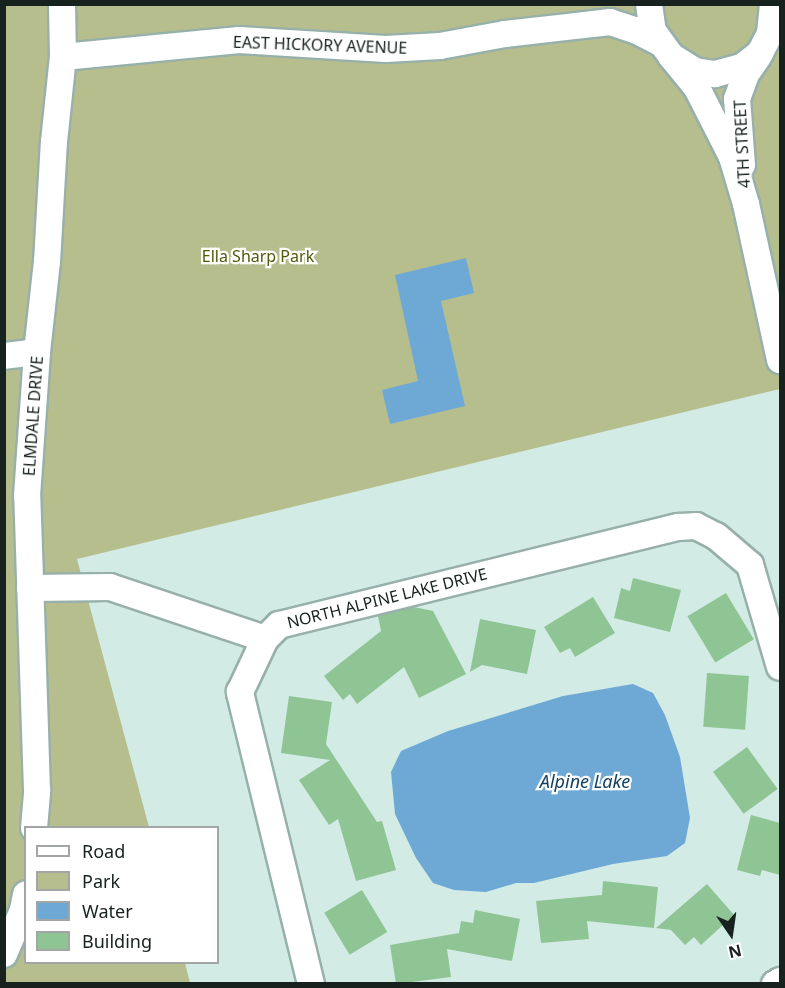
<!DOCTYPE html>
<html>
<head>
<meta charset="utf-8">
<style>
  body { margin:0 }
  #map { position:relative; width:785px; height:988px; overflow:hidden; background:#d2ebe5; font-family:"Noto Sans",sans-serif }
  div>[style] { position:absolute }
  .green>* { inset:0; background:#b7be8d }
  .water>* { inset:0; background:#6ea9d5 }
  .building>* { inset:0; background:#8fc594; transform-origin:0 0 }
  .roads { filter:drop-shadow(2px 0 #97b0aa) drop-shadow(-2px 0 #97b0aa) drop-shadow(0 2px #97b0aa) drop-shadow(0 -2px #97b0aa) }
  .minor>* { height:26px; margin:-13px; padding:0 13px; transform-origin:13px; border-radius:13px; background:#fff }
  span { translate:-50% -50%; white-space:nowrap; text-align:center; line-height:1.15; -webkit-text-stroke:4.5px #fff; paint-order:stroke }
  .street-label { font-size:16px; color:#17211e }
  .park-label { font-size:16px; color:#515808 }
  .water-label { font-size:18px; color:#154260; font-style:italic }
  .frame { position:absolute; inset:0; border:6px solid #17211e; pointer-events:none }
  .legend { position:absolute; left:24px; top:826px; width:195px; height:138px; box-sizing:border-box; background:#fff; border:2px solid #a2a6a5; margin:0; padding:8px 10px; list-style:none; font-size:18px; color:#17211e }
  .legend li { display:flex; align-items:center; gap:12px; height:30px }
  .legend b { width:30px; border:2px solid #a2a6a5 }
  .north { position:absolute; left:701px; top:904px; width:60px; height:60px; -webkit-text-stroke:4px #fff; paint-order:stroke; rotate:167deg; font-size:16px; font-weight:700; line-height:24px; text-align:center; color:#17211e }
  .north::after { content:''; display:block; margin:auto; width:21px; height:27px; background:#17211e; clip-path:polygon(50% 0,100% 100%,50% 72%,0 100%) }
</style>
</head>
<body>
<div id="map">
  <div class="green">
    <div style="clip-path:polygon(5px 5px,780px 5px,780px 389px,77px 559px,149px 827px,26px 828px,26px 962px,185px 963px,190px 983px,5px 984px)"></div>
  </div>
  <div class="water">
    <div style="clip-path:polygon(466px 258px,474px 293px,441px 301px,465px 406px,390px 424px,382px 390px,418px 381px,395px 275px)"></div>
    <div style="clip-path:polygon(633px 684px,653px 693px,665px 715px,680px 757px,690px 818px,685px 843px,667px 856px,613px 864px,534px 883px,516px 883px,486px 892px,454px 890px,433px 883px,416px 858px,395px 814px,391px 772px,401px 751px,448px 731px,563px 696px)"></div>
  </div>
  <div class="building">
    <div style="clip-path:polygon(633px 578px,681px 590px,670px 632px,614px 618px,621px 588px,630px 591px)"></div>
    <div style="left:726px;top:593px;width:54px;height:45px;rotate:59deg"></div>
    <div style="clip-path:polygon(593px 597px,615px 633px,575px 657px,570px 648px,560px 653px,544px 627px)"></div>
    <div style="clip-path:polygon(414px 607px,433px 611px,466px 674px,419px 698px,404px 667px,357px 704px,350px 694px,343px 700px,324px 676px,381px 631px,378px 616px)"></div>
    <div style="clip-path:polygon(480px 619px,536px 630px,527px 674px,482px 665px,470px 672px)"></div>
    <div style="left:707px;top:673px;width:42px;height:54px;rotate:4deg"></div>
    <div style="clip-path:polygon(289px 696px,332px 702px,326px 744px,377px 822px,382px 821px,396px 870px,356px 881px,338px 819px,329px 825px,299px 780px,330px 760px,281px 753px)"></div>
    <div style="left:747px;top:747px;width:52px;height:42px;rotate:54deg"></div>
    <div style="clip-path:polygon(751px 815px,780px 823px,780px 875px,762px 870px,760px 876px,737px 870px)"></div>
    <div style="clip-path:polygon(603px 881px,658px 887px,654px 928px,587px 921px,589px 939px,541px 943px,536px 901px,602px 895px)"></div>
    <div style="clip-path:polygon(707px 884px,734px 915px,701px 945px,694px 937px,685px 945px,671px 930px,656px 928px)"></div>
    <div style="left:362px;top:890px;width:49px;height:44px;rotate:59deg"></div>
    <div style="clip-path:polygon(475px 910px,520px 919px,512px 961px,447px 949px,451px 977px,396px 984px,390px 945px,459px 933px,461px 921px,473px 923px)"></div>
  </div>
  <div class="roads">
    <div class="minor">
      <div style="left:649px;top:4px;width:27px;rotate:82deg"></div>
      <div style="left:653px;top:31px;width:31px;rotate:54deg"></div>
      <div style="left:671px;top:56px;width:28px;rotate:32deg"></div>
      <div style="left:695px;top:71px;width:20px;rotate:9deg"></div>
      <div style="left:715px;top:74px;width:28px;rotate:-15deg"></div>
      <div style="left:742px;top:67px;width:23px;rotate:-38deg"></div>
      <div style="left:760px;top:53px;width:22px;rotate:-63deg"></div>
      <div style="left:770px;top:33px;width:29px;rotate:-84deg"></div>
      <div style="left:671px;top:56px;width:41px;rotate:50.9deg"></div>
      <div style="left:697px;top:88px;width:77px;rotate:63.1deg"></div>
      <div style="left:732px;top:157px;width:49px;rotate:73.4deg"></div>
      <div style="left:746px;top:204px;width:160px;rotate:77.7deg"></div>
      <div style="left:63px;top:57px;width:177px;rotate:-5.5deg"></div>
      <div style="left:239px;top:40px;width:147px;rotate:3.5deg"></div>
      <div style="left:386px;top:49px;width:54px;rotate:-3.2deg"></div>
      <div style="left:440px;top:46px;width:66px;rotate:-10.5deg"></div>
      <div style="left:505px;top:34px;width:106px;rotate:-6.5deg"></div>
      <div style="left:610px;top:22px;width:26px;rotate:18deg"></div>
      <div style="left:635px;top:30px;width:29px;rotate:27deg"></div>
      <div style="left:742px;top:165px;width:66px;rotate:-94.3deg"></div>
      <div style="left:737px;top:99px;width:27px;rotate:-70deg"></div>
      <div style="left:746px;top:74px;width:21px;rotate:-55deg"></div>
      <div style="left:4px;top:356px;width:33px;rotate:-7deg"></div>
      <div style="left:30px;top:588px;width:80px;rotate:-0.7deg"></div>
      <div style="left:110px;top:587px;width:163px;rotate:18.5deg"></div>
      <div style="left:34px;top:828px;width:38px;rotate:-85deg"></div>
      <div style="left:37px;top:790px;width:294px;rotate:-91.9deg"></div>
      <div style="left:27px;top:496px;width:144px;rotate:-86deg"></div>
      <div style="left:37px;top:352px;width:91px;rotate:-83.7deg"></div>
      <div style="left:47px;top:262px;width:120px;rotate:-86.7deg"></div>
      <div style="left:54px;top:142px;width:85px;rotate:-84deg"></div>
      <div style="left:63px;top:57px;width:53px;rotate:-91.1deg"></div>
      <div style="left:4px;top:954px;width:48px;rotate:-66.6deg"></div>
      <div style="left:23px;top:910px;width:16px;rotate:-79deg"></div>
      <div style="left:311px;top:984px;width:301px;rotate:-103.7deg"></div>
      <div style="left:240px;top:692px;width:59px;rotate:-64.7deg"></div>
      <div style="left:265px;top:639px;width:20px;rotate:-45deg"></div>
      <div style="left:279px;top:625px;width:412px;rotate:-13.8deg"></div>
      <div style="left:679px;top:527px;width:17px;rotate:-3deg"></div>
      <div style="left:696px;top:526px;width:22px;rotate:27deg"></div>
      <div style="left:716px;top:536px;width:45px;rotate:40.5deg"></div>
      <div style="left:750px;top:565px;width:106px;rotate:73.6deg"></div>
      <div style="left:775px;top:984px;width:6px;rotate:-31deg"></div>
    </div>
  </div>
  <div class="street-label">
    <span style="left:320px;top:45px;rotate:2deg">EAST HICKORY AVENUE</span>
    <span style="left:742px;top:144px;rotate:-93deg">4TH STREET</span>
    <span style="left:33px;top:416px;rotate:-86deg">ELMDALE DRIVE</span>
    <span style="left:387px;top:598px;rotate:-14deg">NORTH ALPINE LAKE DRIVE</span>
  </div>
  <div class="park-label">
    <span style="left:258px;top:256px">Ella Sharp Park</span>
  </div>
  <div class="water-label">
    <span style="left:585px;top:781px">Alpine Lake</span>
  </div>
  <div class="frame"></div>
  <ul class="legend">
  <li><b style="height:8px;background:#fff"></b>Road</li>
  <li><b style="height:16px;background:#b7be8d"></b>Park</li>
  <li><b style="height:16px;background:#6ea9d5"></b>Water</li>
  <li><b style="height:16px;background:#8fc594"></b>Building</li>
  </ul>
  <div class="north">N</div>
</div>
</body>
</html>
